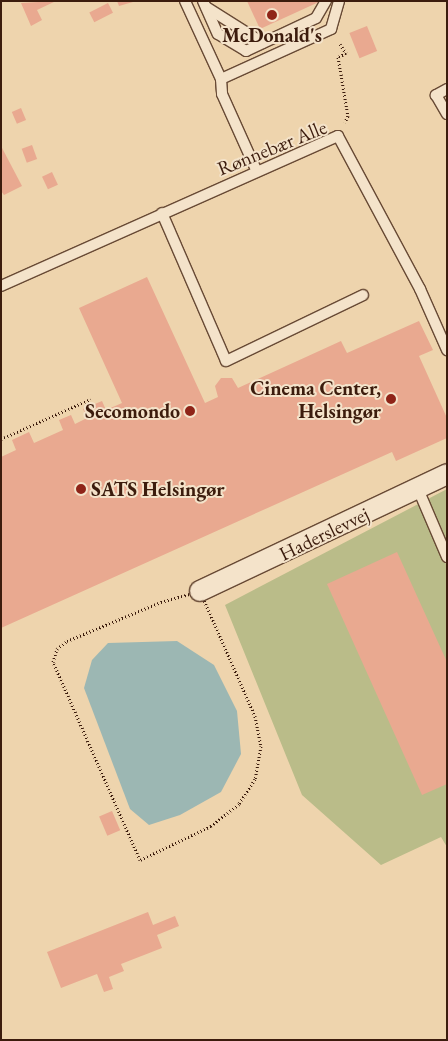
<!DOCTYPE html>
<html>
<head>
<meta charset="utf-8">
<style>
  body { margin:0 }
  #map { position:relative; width:448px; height:1041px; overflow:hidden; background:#eed4ad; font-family:"EB Garamond",serif }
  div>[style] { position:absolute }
  .green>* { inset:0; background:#babc89 }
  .water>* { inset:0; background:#9cb7b3 }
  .building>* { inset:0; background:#e9a990; transform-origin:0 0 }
  .path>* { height:3px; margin-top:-1.5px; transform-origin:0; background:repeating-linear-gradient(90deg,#3c1c0d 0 1px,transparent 0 3.5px) }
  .roads { filter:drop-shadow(1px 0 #684a35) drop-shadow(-1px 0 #684a35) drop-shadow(0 1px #684a35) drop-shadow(0 -1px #684a35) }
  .service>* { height:10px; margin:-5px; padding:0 5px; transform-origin:5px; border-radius:5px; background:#f4e3ca }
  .minor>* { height:20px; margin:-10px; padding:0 10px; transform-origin:10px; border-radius:10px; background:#f4e3ca }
  .dots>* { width:14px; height:14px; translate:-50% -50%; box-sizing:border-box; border:2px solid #f4e3ca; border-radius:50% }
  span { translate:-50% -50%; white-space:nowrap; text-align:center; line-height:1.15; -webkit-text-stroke:4px #f4e3ca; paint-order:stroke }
  .poi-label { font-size:20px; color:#3c1c0d; font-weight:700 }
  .right { translate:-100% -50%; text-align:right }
  .left { translate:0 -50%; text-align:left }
  .street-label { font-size:20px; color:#3c1c0d }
  .frame { position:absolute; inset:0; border:2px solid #3c1c0d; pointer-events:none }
</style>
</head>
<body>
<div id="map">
  <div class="green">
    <div style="clip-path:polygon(447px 489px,447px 847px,441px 837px,381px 865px,302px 795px,225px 605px)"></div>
  </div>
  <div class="water">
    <div style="clip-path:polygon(177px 641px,214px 665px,237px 711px,241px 754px,221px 792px,180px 815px,149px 825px,130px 809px,84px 688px,92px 660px,108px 643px)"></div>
  </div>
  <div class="building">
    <div style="clip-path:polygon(56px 1px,37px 10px,42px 20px,31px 26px,21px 3px)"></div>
    <div style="clip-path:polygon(117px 1px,133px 1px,133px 2px,119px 6px)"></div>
    <div style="clip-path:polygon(247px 1px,321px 1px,260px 29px)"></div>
    <div style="left:108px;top:3px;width:11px;height:21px;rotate:63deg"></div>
    <div style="left:367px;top:26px;width:27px;height:19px;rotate:68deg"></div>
    <div style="left:21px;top:108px;width:13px;height:10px;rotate:67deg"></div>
    <div style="left:32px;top:145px;width:15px;height:11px;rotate:70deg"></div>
    <div style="clip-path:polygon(1px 146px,22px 186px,4px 195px,1px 191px)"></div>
    <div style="left:52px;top:172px;width:14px;height:11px;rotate:65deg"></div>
    <div style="clip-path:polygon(147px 277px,205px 403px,218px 397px,215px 386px,221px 378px,232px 378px,238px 388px,341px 341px,347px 353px,419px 321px,433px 350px,419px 356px,447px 418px,447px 438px,396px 461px,392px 452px,1px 628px,1px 457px,16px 450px,12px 440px,29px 432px,34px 443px,63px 430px,59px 420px,71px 415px,75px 424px,87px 418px,83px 409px,102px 401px,106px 410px,122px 403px,79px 308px)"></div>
    <div style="clip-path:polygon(397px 552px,447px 662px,447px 784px,422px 795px,327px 584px)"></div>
    <div style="left:112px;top:811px;width:21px;height:14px;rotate:67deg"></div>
    <div style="clip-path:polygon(148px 912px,153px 925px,175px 916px,179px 926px,157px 935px,162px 948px,121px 964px,124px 971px,109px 977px,113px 989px,104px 992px,97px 974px,61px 988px,47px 952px)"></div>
  </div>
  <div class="path">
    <div style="left:340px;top:44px;width:11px;rotate:56deg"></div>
    <div style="left:346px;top:53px;width:9px;rotate:153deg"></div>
    <div style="left:338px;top:57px;width:60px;rotate:80.4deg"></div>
    <div style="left:348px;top:116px;width:7px;rotate:117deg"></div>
    <div style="left:1px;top:439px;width:98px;rotate:-24deg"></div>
    <div style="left:200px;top:591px;width:137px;rotate:66.3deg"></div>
    <div style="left:255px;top:716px;width:31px;rotate:79deg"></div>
    <div style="left:261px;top:746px;width:34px;rotate:100deg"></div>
    <div style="left:255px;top:779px;width:30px;rotate:123deg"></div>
    <div style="left:239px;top:804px;width:36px;rotate:142deg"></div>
    <div style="left:211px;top:826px;width:79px;rotate:154.4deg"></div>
    <div style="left:140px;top:860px;width:216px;rotate:-113.7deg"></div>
    <div style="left:53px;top:662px;width:14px;rotate:-73deg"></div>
    <div style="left:57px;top:649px;width:13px;rotate:-39deg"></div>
    <div style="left:67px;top:641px;width:102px;rotate:-22.5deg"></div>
    <div style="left:161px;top:602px;width:41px;rotate:-15.8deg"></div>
  </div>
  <div class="roads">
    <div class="service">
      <div style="left:185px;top:1px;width:86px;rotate:65.2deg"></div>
      <div style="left:221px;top:79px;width:121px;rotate:-24.4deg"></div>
      <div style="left:331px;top:29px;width:29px;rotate:-74deg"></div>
      <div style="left:203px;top:1px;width:36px;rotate:66deg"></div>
      <div style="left:218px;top:34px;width:33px;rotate:31deg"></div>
      <div style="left:246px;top:51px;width:77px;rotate:-25.2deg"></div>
      <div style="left:316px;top:18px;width:20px;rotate:-60deg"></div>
      <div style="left:206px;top:7px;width:67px;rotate:32.3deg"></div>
      <div style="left:221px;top:79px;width:15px;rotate:86deg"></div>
      <div style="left:222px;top:94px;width:85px;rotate:65.8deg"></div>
      <div style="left:447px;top:89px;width:13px;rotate:151deg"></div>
      <div style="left:436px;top:95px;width:22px;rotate:60deg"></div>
      <div style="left:162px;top:213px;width:161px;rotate:66.6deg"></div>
      <div style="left:226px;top:361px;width:152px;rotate:-25.7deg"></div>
      <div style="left:1px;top:286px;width:369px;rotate:-24deg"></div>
      <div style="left:338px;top:136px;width:174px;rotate:61.8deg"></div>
      <div style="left:420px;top:289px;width:67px;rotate:66.1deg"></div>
      <div style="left:418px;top:489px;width:74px;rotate:66.9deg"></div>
    </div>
    <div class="minor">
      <div style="left:200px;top:591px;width:273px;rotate:-25.3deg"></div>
    </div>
  </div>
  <div class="dots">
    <div style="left:272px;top:15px;background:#8f2418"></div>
    <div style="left:391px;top:399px;background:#8f2418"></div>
    <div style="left:190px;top:411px;background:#8f2418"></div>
    <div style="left:81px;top:489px;background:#8f2418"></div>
  </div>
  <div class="poi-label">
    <span style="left:272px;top:35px">McDonald's</span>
    <span class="right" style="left:381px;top:400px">Cinema Center,<br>Helsingør</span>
    <span class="right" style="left:180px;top:411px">Secomondo</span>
    <span class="left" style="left:91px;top:489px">SATS Helsingør</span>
  </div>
  <div class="street-label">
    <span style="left:272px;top:148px;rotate:-22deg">Rønnebær Alle</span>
    <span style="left:324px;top:534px;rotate:-26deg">Haderslevvej</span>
  </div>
  <div class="frame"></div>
</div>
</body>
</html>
